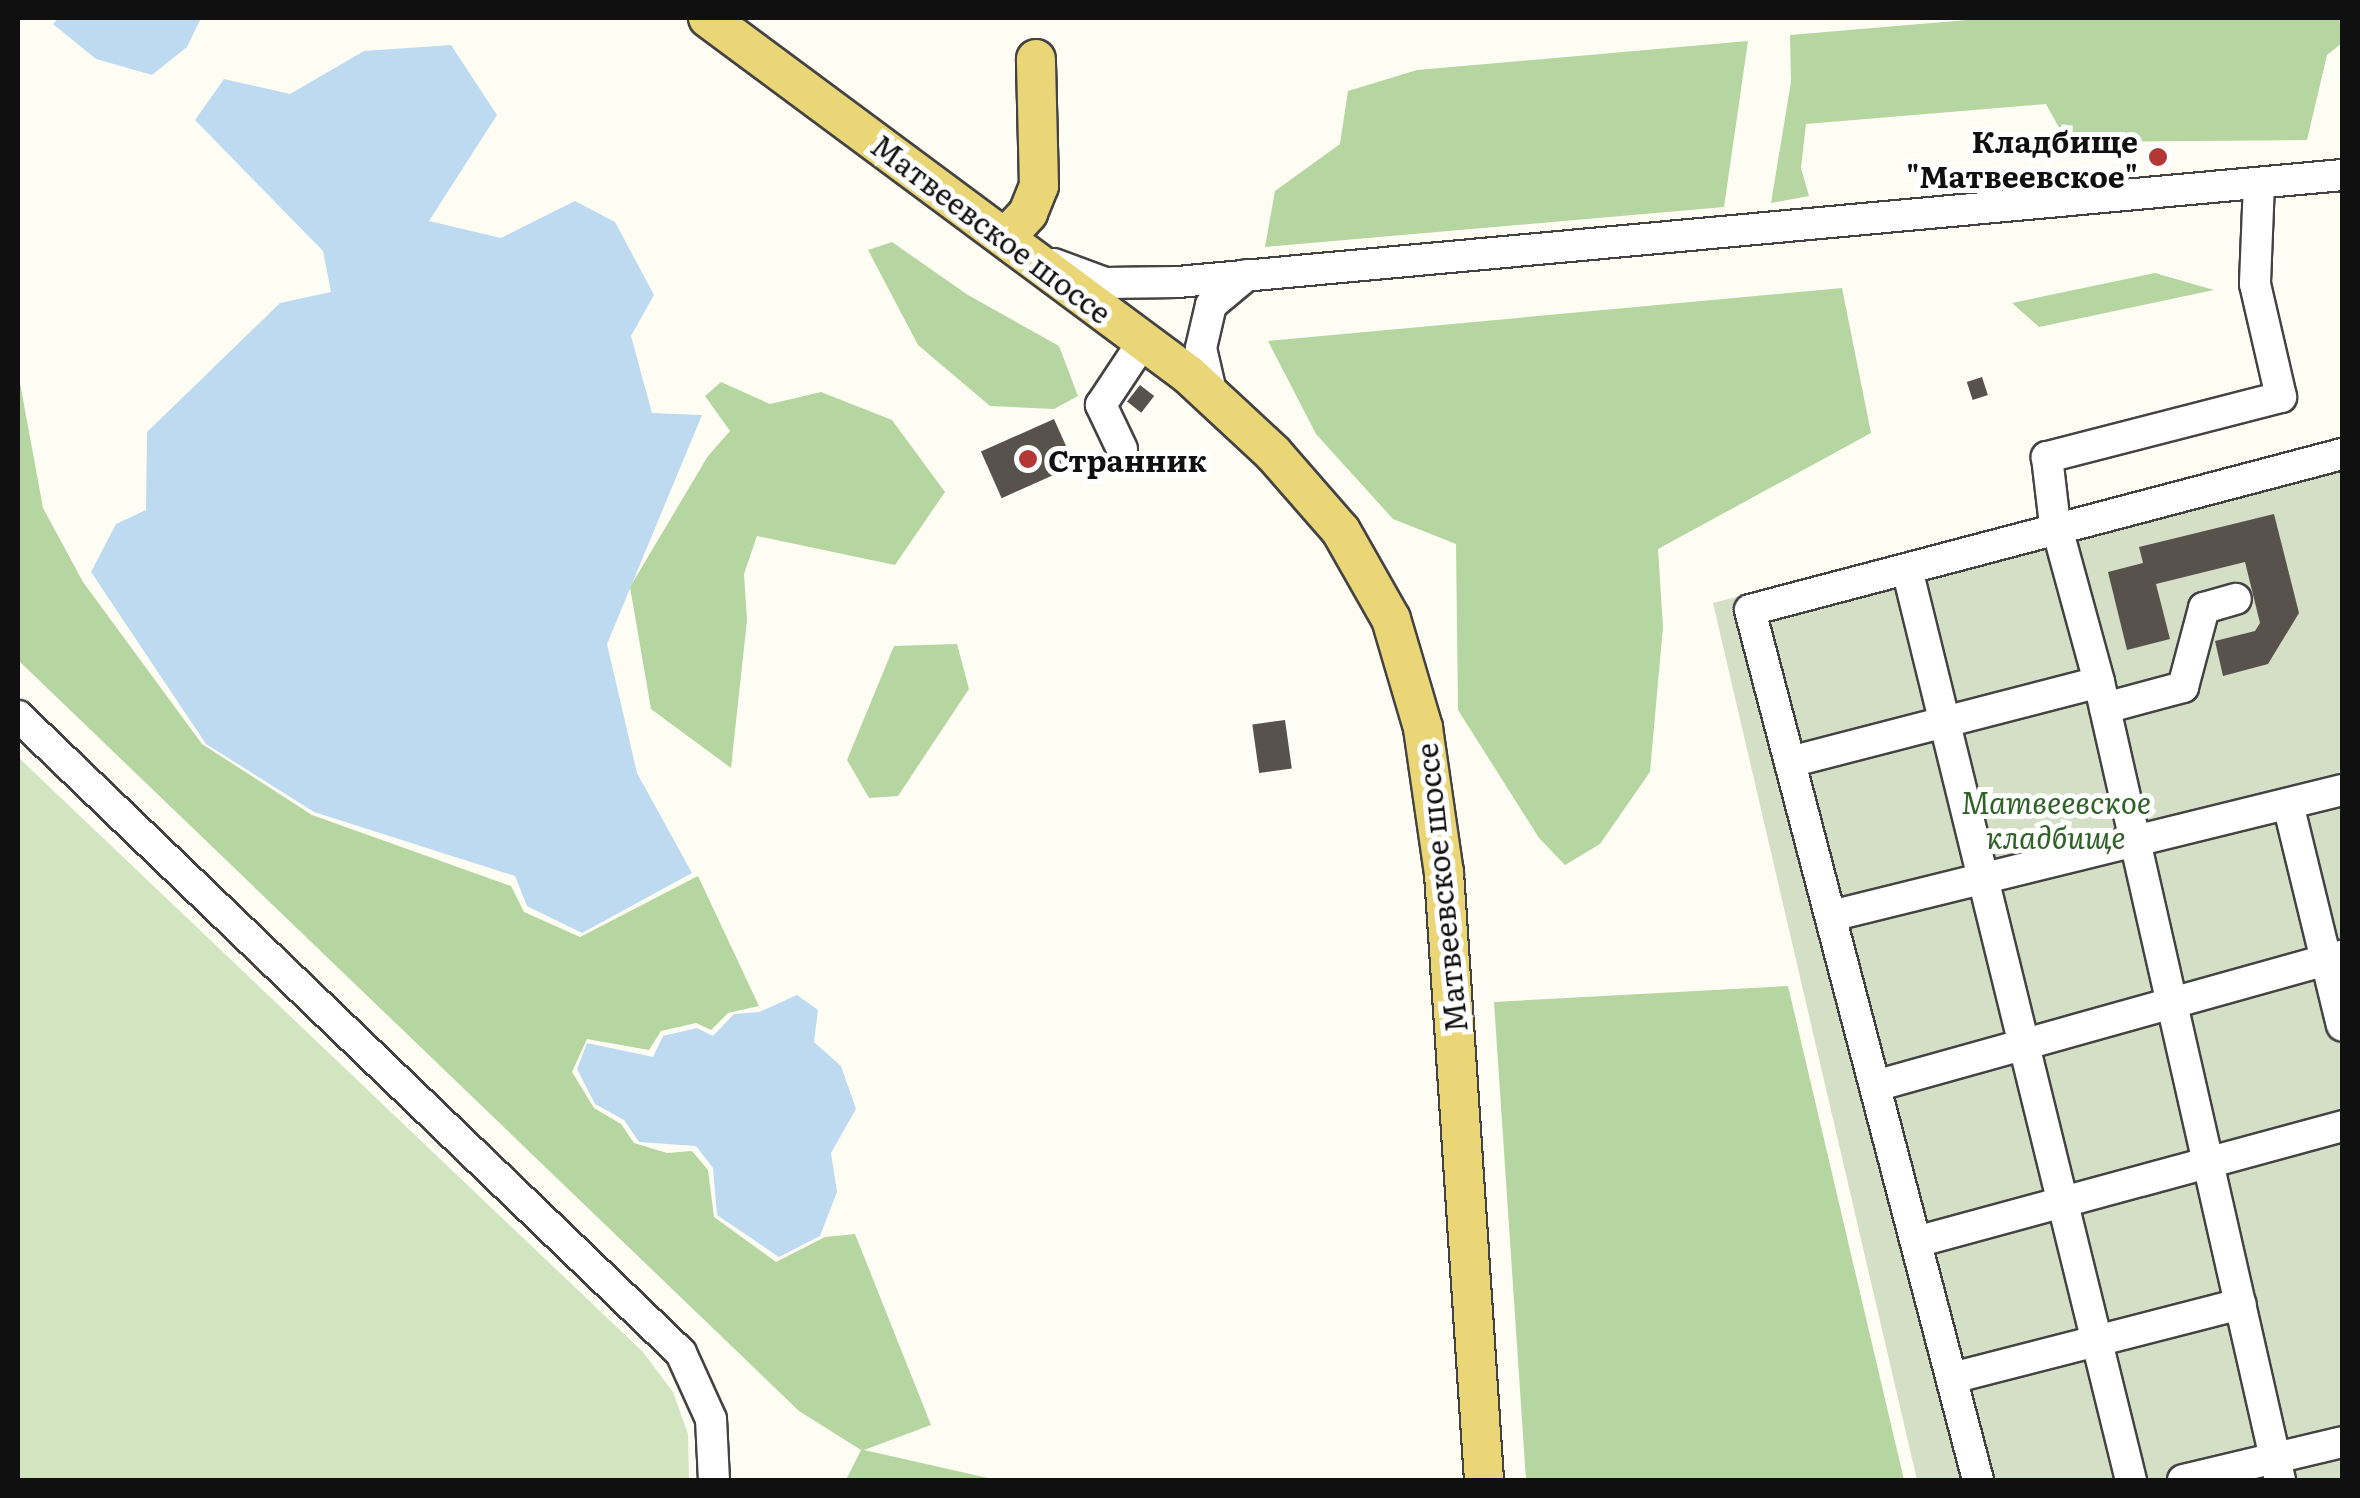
<!DOCTYPE html>
<html>
<head>
<meta charset="utf-8">
<style>
  body { margin:0 }
  #map { position:relative; width:2360px; height:1498px; overflow:hidden; background:#fefdf4; font-family:Literata,serif }
  div>[style] { position:absolute }
  .green>* { inset:0; background:#d1e6c0 }
  .forest>* { inset:0; background:#b5d5a1 }
  .cemetery>* { inset:0; background:#d5dfc6 }
  .water>* { inset:0; background:#bddaf0 }
  .building>* { inset:0; background:#58524d; transform-origin:0 0 }
  .roads { filter:drop-shadow(2px 0 #434343) drop-shadow(-2px 0 #434343) drop-shadow(0 2px #434343) drop-shadow(0 -2px #434343) }
  .minor>* { height:30px; margin:-15px; padding:0 15px; transform-origin:15px; border-radius:15px; background:#fff }
  .major>* { height:38px; margin:-19px; padding:0 19px; transform-origin:19px; border-radius:19px; background:#ebd677 }
  .dots>* { width:28px; height:28px; translate:-50% -50%; box-sizing:border-box; border:5px solid #fff; border-radius:50% }
  span { translate:-50% -50%; white-space:nowrap; text-align:center; line-height:1.15; -webkit-text-stroke:10px #fff; paint-order:stroke }
  .poi-label { font-size:30px; color:#101010; font-weight:700 }
  .right { translate:-100% -50%; text-align:right }
  .left { translate:0 -50%; text-align:left }
  .street-label { font-size:30px; color:#101010 }
  .park-label { font-size:30px; color:#2f6226; font-style:italic }
  .frame { position:absolute; inset:0; border:20px solid #101010; pointer-events:none }
</style>
</head>
<body>
<div id="map">
  <div class="green">
    <div style="clip-path:polygon(18px 757px,643px 1352px,673px 1392px,688px 1434px,689px 1480px,18px 1480px)"></div>
  </div>
  <div class="forest">
    <div style="clip-path:polygon(1991px 18px,2342px 18px,2342px 43px,2327px 55px,2307px 140px,2067px 142px,2046px 104px,1806px 124px,1801px 168px,1809px 196px,1771px 203px,1791px 82px,1790px 35px)"></div>
    <div style="clip-path:polygon(1748px 41px,1724px 207px,1265px 247px,1275px 191px,1340px 144px,1348px 91px,1417px 70px)"></div>
    <div style="clip-path:polygon(892px 242px,968px 295px,1059px 346px,1078px 396px,1054px 409px,990px 406px,918px 345px,868px 250px)"></div>
    <div style="clip-path:polygon(2155px 273px,2214px 290px,2039px 327px,2012px 303px)"></div>
    <div style="clip-path:polygon(1842px 288px,1871px 433px,1658px 549px,1663px 627px,1650px 772px,1600px 844px,1565px 865px,1539px 838px,1458px 710px,1456px 544px,1393px 519px,1316px 434px,1268px 341px)"></div>
    <div style="clip-path:polygon(18px 372px,43px 508px,83px 582px,202px 744px,312px 815px,511px 886px,524px 912px,580px 937px,698px 876px,759px 1006px,728px 1013px,711px 1030px,696px 1023px,661px 1031px,649px 1050px,587px 1039px,572px 1072px,594px 1108px,621px 1124px,634px 1143px,667px 1153px,692px 1151px,708px 1170px,714px 1217px,776px 1262px,825px 1237px,855px 1234px,931px 1425px,864px 1450px,997px 1480px,846px 1480px,861px 1450px,799px 1411px,18px 660px)"></div>
    <div style="clip-path:polygon(721px 382px,770px 404px,821px 392px,892px 420px,945px 492px,895px 565px,757px 536px,744px 574px,747px 620px,731px 768px,651px 709px,630px 587px,708px 456px,730px 431px,705px 396px)"></div>
    <div style="clip-path:polygon(957px 644px,969px 689px,898px 796px,869px 798px,847px 760px,894px 646px)"></div>
    <div style="clip-path:polygon(1788px 986px,1904px 1480px,1526px 1480px,1494px 1002px)"></div>
  </div>
  <div class="cemetery">
    <div style="clip-path:polygon(2342px 441px,2342px 1480px,1917px 1480px,1713px 603px)"></div>
  </div>
  <div class="water">
    <div style="clip-path:polygon(58px 18px,201px 18px,187px 47px,152px 75px,96px 59px,53px 24px)"></div>
    <div style="clip-path:polygon(451px 45px,497px 115px,429px 221px,501px 238px,575px 201px,615px 222px,654px 295px,631px 336px,652px 413px,702px 415px,607px 644px,637px 773px,692px 873px,582px 933px,527px 906px,515px 876px,314px 812px,206px 744px,91px 572px,116px 524px,146px 510px,147px 432px,280px 303px,331px 292px,323px 251px,195px 120px,224px 79px,290px 94px,364px 51px)"></div>
    <div style="clip-path:polygon(797px 995px,818px 1010px,814px 1042px,841px 1066px,856px 1109px,831px 1153px,837px 1192px,820px 1236px,779px 1257px,717px 1215px,713px 1168px,696px 1146px,639px 1142px,624px 1120px,595px 1104px,577px 1069px,587px 1043px,653px 1057px,663px 1036px,697px 1028px,713px 1036px,734px 1014px,759px 1012px)"></div>
  </div>
  <div class="building">
    <div style="left:1982px;top:377px;width:19px;height:16px;rotate:72deg"></div>
    <div style="left:1140px;top:385px;width:18px;height:21px;rotate:38deg"></div>
    <div style="left:1054px;top:419px;width:51px;height:80px;rotate:66deg"></div>
    <div style="clip-path:polygon(2274px 514px,2299px 613px,2268px 664px,2223px 676px,2215px 641px,2255px 631px,2260px 623px,2245px 562px,2156px 584px,2170px 639px,2127px 650px,2108px 572px,2143px 563px,2139px 547px)"></div>
    <div style="left:1285px;top:720px;width:49px;height:33px;rotate:82deg"></div>
  </div>
  <div class="roads">
    <div class="minor">
      <div style="left:2259px;top:183px;width:101px;rotate:92.3deg"></div>
      <div style="left:2255px;top:284px;width:116px;rotate:77deg"></div>
      <div style="left:2281px;top:397px;width:242px;rotate:165.6deg"></div>
      <div style="left:2047px;top:457px;width:60px;rotate:83.3deg"></div>
      <div style="left:2054px;top:517px;width:171px;rotate:74.7deg"></div>
      <div style="left:2099px;top:682px;width:818px;rotate:77.22deg"></div>
      <div style="left:1054px;top:264px;width:54px;rotate:20.4deg"></div>
      <div style="left:1105px;top:283px;width:73px;rotate:-0.8deg"></div>
      <div style="left:1178px;top:282px;width:1169px;rotate:-5.25deg"></div>
      <div style="left:1212px;top:396px;width:49px;rotate:-102.9deg"></div>
      <div style="left:1201px;top:348px;width:44px;rotate:-76.9deg"></div>
      <div style="left:1211px;top:305px;width:47px;rotate:-39.8deg"></div>
      <div style="left:1122px;top:449px;width:49px;rotate:-115.5deg"></div>
      <div style="left:1101px;top:405px;width:78px;rotate:-56.5deg"></div>
      <div style="left:1907px;top:569px;width:938px;rotate:76.19deg"></div>
      <div style="left:2105px;top:708px;width:81px;rotate:-15.1deg"></div>
      <div style="left:2183px;top:687px;width:82px;rotate:-75.1deg"></div>
      <div style="left:2204px;top:608px;width:33px;rotate:-16deg"></div>
      <div style="left:18px;top:716px;width:919px;rotate:43.85deg"></div>
      <div style="left:681px;top:1353px;width:72px;rotate:65.6deg"></div>
      <div style="left:711px;top:1419px;width:61px;rotate:87.2deg"></div>
      <div style="left:1790px;top:762px;width:319px;rotate:-14.5deg"></div>
      <div style="left:2288px;top:804px;width:228px;rotate:76.3deg"></div>
      <div style="left:1831px;top:916px;width:526px;rotate:-13.85deg"></div>
      <div style="left:1875px;top:1086px;width:485px;rotate:-15.6deg"></div>
      <div style="left:1916px;top:1242px;width:442px;rotate:-15.2deg"></div>
      <div style="left:1952px;top:1378px;width:298px;rotate:-14.4deg"></div>
      <div style="left:1978px;top:1480px;width:899px;rotate:-104.69deg"></div>
      <div style="left:1750px;top:610px;width:612px;rotate:-14.76deg"></div>
      <div style="left:2183px;top:1480px;width:163px;rotate:-13.4deg"></div>
    </div>
    <div class="major">
      <div style="left:708px;top:18px;width:599px;rotate:36.58deg"></div>
      <div style="left:1189px;top:375px;width:115px;rotate:42.9deg"></div>
      <div style="left:1273px;top:453px;width:103px;rotate:48.9deg"></div>
      <div style="left:1341px;top:531px;width:101px;rotate:60.4deg"></div>
      <div style="left:1391px;top:619px;width:114px;rotate:73.6deg"></div>
      <div style="left:1423px;top:728px;width:147px;rotate:81.8deg"></div>
      <div style="left:1444px;top:873px;width:608px;rotate:86.23deg"></div>
      <div style="left:1005px;top:238px;width:34px;rotate:-47deg"></div>
      <div style="left:1028px;top:213px;width:29px;rotate:-68deg"></div>
      <div style="left:1039px;top:186px;width:127px;rotate:-91.4deg"></div>
    </div>
  </div>
  <div class="dots">
    <div style="left:2158px;top:157px;background:#b33735"></div>
    <div style="left:1028px;top:459px;background:#b33735"></div>
  </div>
  <div class="poi-label">
    <span class="right" style="left:2138px;top:157px">Кладбище<br>"Матвеевское"</span>
    <span class="left" style="left:1048px;top:459px">Странник</span>
  </div>
  <div class="street-label">
    <span style="left:992px;top:228px;rotate:37deg">Матвеевское шоссе</span>
    <span style="left:1440px;top:888px;rotate:-96deg">Матвеевское шоссе</span>
  </div>
  <div class="park-label">
    <span style="left:2056px;top:818px">Матвеевское<br>кладбище</span>
  </div>
  <div class="frame"></div>
</div>
</body>
</html>
